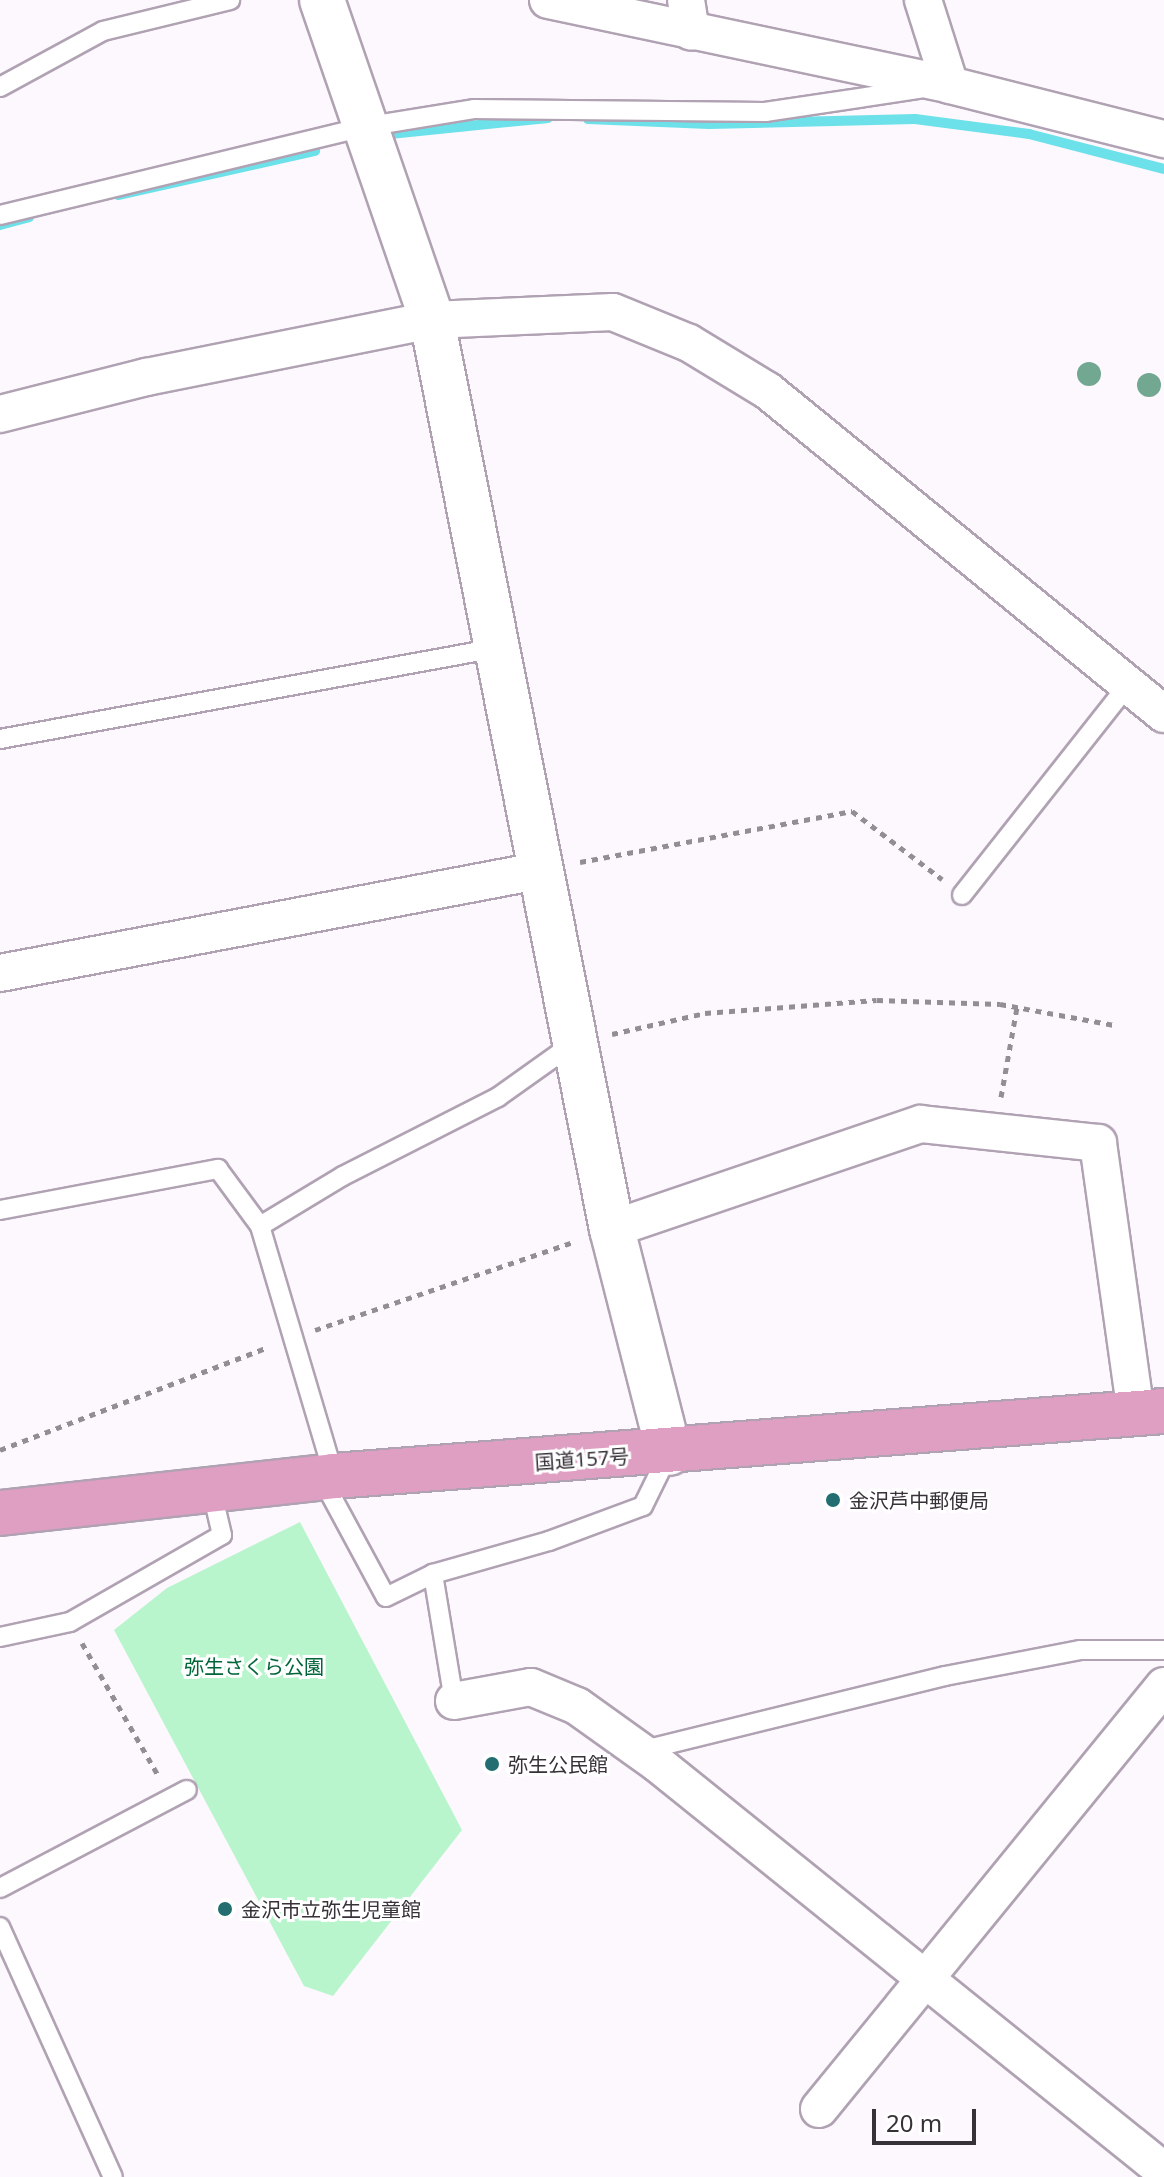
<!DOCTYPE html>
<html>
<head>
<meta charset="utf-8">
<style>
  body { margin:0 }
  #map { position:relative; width:1164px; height:2177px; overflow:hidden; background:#fdf7fe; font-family:"Noto Sans","Noto Sans JP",sans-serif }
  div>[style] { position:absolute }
  .green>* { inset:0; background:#b8f5cc }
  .stream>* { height:10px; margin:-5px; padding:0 5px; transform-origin:5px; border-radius:5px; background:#6ce1ea }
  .path>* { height:5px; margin-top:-2.5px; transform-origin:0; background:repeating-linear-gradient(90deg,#938d94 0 6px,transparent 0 12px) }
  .roads { filter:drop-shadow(2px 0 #b0a2b3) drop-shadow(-2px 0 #b0a2b3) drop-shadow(0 2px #b0a2b3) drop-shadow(0 -2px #b0a2b3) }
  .service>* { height:18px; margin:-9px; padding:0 9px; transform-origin:9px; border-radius:9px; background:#fff }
  .minor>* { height:36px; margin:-18px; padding:0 18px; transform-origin:18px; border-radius:18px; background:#fff }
  .tertiary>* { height:44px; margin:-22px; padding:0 22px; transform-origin:22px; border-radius:22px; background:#fff }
  .trunk>* { height:44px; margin:-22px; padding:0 22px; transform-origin:22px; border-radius:22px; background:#df9fc2 }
  .trees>* { width:24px; height:24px; margin:-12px; border-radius:50%; background:#72a791 }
  .dots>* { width:22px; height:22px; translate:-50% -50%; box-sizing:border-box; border:4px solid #fff; border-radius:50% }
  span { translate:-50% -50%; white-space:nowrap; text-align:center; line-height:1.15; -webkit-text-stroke:6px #fff; paint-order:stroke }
  .street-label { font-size:20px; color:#373138 }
  .poi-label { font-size:20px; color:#373138 }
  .left { translate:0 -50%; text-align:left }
  .park-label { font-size:20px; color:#006538 }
  .scale { position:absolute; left:872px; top:2109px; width:104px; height:36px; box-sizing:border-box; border:4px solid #373138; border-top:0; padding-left:10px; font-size:24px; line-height:28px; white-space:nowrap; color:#373138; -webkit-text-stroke:6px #fff; paint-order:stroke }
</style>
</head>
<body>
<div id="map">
  <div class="green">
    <div style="clip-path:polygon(300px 1522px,462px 1830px,333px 1996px,304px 1986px,114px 1630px,167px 1588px)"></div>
  </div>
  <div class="stream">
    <div style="left:588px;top:119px;width:121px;rotate:2.4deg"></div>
    <div style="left:709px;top:124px;width:206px;rotate:-1.4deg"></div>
    <div style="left:915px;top:119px;width:115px;rotate:7.5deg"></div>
    <div style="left:1029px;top:134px;width:139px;rotate:14.5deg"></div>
    <div style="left:390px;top:134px;width:159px;rotate:-5.8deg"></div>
    <div style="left:118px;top:195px;width:202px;rotate:-12.6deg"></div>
    <div style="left:0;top:225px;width:30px;rotate:-15deg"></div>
  </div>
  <div class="path">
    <div style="left:580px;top:862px;width:277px;rotate:-10.6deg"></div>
    <div style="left:852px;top:811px;width:113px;rotate:37.1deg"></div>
    <div style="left:612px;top:1034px;width:95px;rotate:-12.7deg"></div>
    <div style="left:705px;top:1013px;width:172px;rotate:-4.3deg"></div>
    <div style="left:877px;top:1000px;width:123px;rotate:1.9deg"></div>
    <div style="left:1000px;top:1004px;width:116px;rotate:10.4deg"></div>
    <div style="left:1001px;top:1097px;width:91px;rotate:-79.9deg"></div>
    <div style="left:315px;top:1330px;width:274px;rotate:-18.8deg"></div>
    <div style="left:0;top:1450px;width:287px;rotate:-21deg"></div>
    <div style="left:82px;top:1643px;width:155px;rotate:60.1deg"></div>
  </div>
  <div class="roads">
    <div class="service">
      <div style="left:0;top:87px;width:117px;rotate:-28.5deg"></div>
      <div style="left:103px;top:31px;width:131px;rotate:-13.7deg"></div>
      <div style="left:0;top:215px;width:374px;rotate:-13.6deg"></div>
      <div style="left:364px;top:127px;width:111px;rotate:-9.3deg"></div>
      <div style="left:474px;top:109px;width:291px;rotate:0.6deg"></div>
      <div style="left:765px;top:112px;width:156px;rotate:-8.5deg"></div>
      <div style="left:0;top:739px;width:505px;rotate:-10.38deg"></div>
      <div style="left:962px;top:895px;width:268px;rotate:-51.7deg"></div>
      <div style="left:0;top:1210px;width:222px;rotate:-10.7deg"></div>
      <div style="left:218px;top:1169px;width:71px;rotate:53.6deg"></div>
      <div style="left:260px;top:1226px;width:97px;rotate:-31.1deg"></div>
      <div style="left:343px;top:1176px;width:174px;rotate:-27deg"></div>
      <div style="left:498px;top:1097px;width:93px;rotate:-35.4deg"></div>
      <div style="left:260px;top:1226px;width:261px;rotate:73.5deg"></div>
      <div style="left:321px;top:1477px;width:136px;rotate:61.6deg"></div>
      <div style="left:386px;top:1597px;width:52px;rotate:-26.1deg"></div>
      <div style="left:0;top:1637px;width:72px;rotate:-12.1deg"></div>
      <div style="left:70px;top:1622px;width:175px;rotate:-29.8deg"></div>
      <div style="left:222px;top:1535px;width:48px;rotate:-103.2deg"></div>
      <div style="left:454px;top:1701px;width:129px;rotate:-99.4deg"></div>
      <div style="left:433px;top:1574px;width:121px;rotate:-15.9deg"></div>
      <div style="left:549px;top:1541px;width:100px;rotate:-20.4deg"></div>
      <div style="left:643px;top:1506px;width:59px;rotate:-63.9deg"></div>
      <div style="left:640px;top:1751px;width:314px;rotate:-13.8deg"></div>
      <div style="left:945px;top:1676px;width:137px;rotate:-10.9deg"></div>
      <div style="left:1080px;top:1650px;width:84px"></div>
      <div style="left:0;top:1888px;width:211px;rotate:-27.7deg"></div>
      <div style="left:0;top:1927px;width:274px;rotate:65.7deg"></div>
    </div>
    <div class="minor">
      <div style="left:548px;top:0;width:411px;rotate:11.9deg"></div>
      <div style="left:950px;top:85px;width:221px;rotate:14.2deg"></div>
      <div style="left:686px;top:0;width:32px;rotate:81deg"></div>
      <div style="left:923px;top:0;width:89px;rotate:72.4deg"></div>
      <div style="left:0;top:414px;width:151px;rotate:-14.2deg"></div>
      <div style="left:146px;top:377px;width:292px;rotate:-11.3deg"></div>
      <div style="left:432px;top:320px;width:181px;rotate:-2.5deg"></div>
      <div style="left:613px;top:312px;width:82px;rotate:22.2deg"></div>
      <div style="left:689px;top:343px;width:92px;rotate:31.3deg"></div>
      <div style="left:768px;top:391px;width:511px;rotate:39.2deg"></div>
      <div style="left:0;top:973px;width:553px;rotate:-10.74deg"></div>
      <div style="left:612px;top:1229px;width:326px;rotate:-18.8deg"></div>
      <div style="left:921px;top:1124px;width:178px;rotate:6.1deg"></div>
      <div style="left:1098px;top:1143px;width:272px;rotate:82deg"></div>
      <div style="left:454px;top:1701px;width:78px;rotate:-10.3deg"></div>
      <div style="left:531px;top:1687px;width:50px;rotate:22.4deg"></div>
      <div style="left:577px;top:1706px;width:100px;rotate:35.6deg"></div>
      <div style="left:658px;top:1764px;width:649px;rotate:38.81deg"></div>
      <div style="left:819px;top:2109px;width:546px;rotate:-50.8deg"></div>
    </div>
    <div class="tertiary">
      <div style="left:322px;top:0;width:338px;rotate:71deg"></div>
      <div style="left:432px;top:320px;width:927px;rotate:78.8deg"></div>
      <div style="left:612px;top:1229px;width:231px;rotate:75.7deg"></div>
    </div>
    <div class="trunk">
      <div style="left:0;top:1513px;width:336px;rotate:-6.3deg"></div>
      <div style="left:334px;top:1476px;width:833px;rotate:-4.48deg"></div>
    </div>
  </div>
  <div class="trees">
    <div style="left:1089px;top:374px"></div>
    <div style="left:1149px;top:385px"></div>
  </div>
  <div class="dots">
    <div style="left:833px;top:1500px;background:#226e70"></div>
    <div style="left:492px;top:1764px;background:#226e70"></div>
    <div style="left:225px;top:1909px;background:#226e70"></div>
  </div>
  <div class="street-label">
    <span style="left:582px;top:1459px;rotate:-4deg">国道157号</span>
  </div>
  <div class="poi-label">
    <span class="left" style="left:849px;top:1500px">金沢芦中郵便局</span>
    <span class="left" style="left:508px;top:1764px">弥生公民館</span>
    <span class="left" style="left:241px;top:1909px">金沢市立弥生児童館</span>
  </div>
  <div class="park-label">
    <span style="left:254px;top:1666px">弥生さくら公園</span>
  </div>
  <div class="scale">20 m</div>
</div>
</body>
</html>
